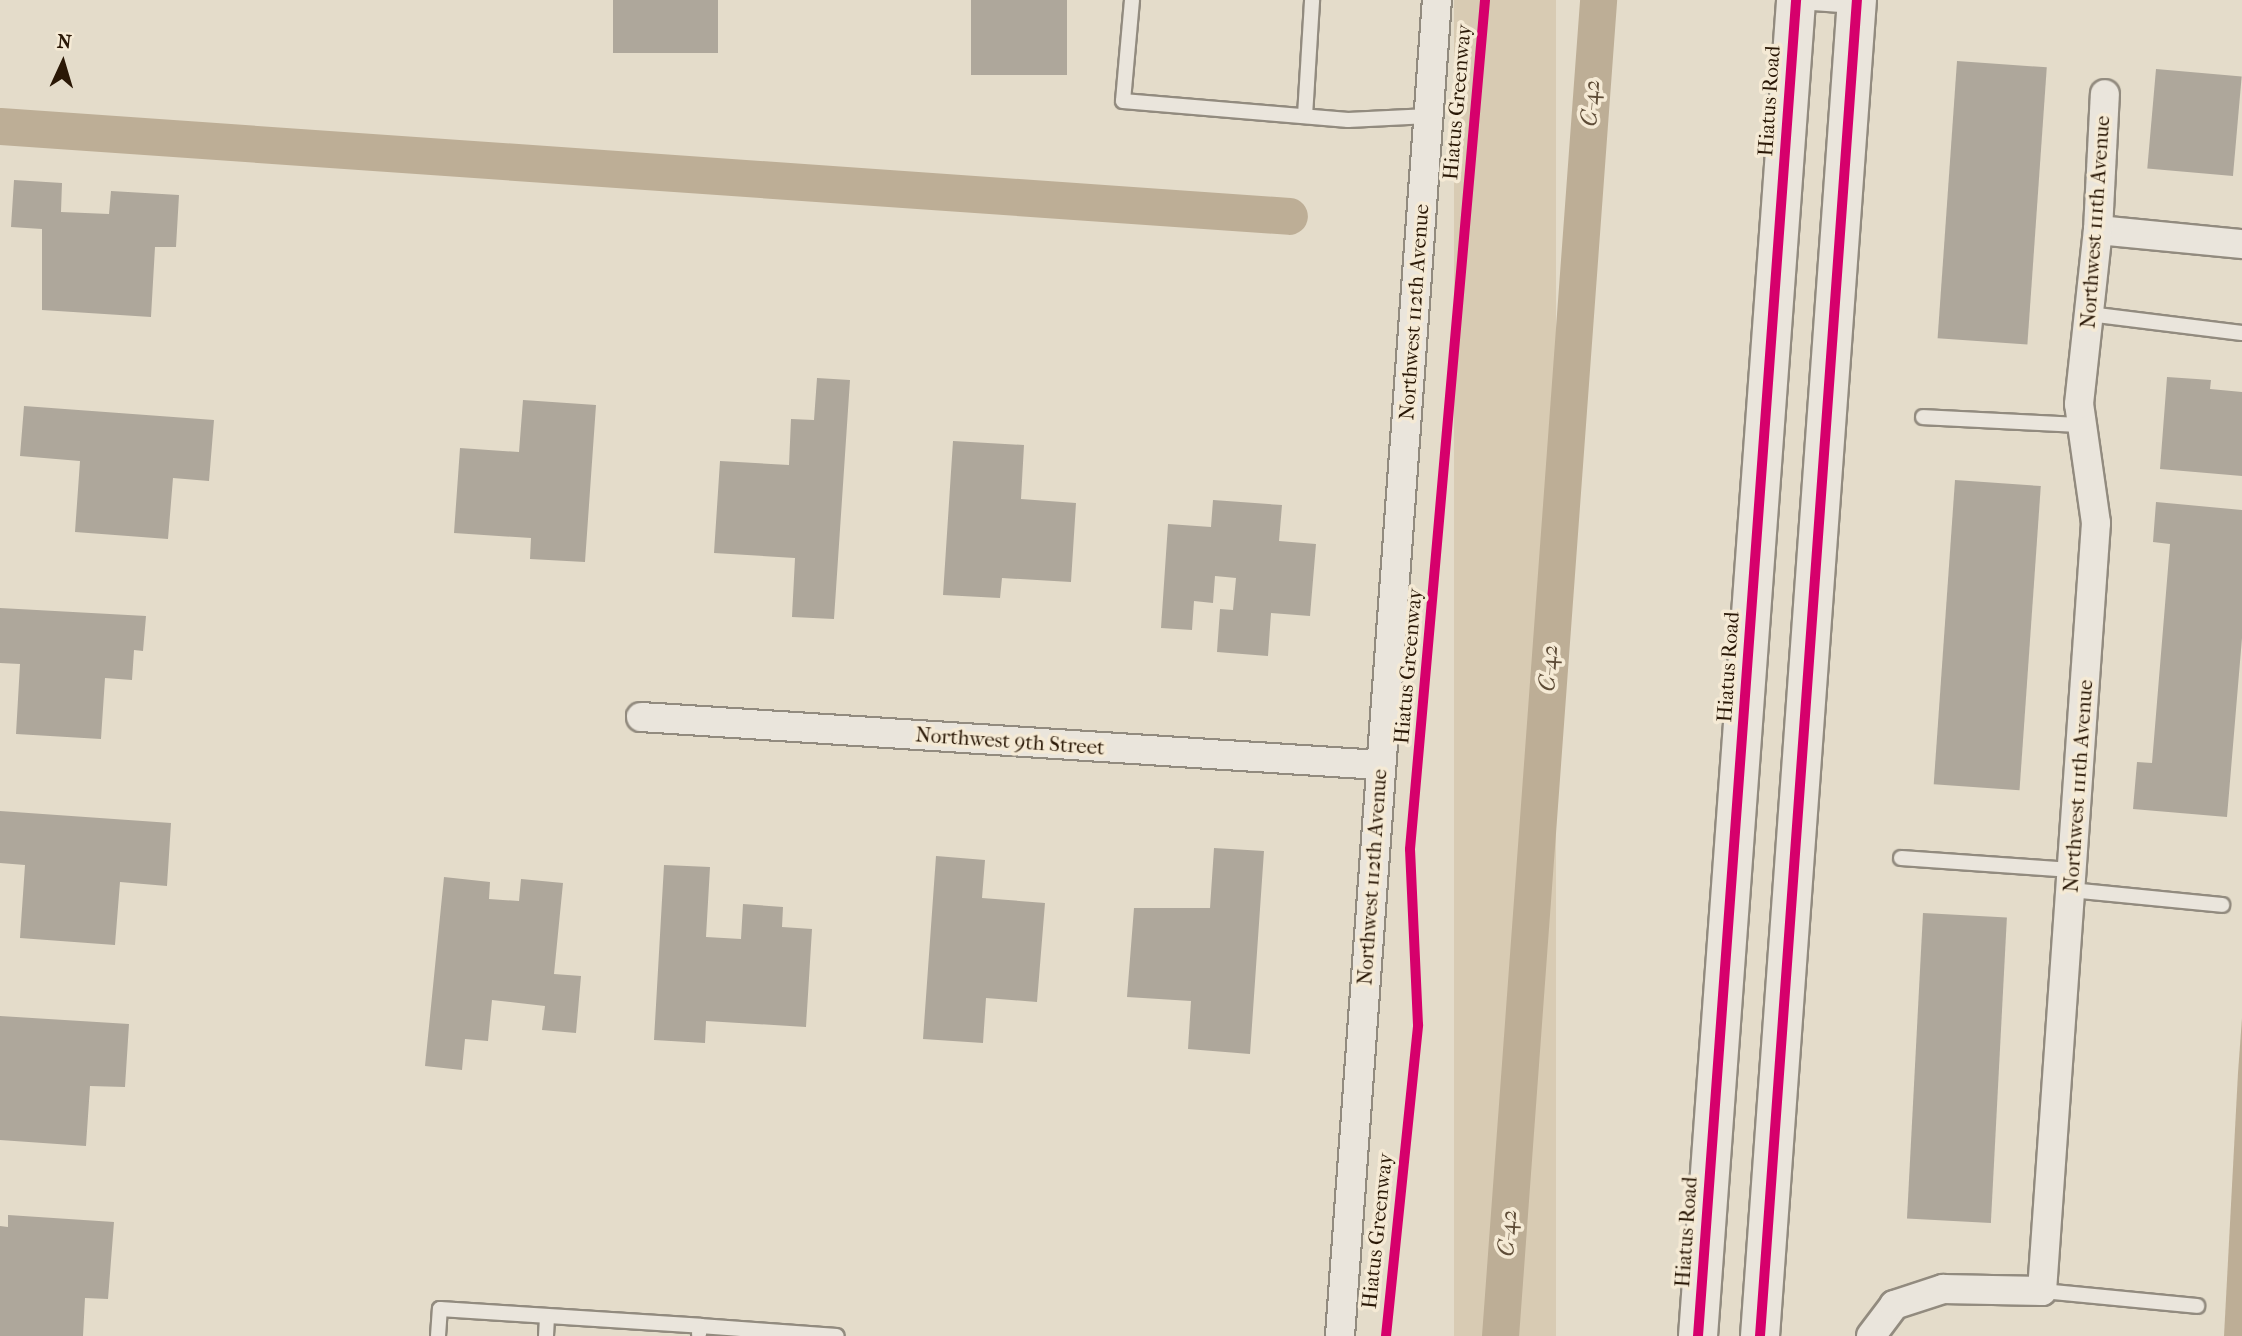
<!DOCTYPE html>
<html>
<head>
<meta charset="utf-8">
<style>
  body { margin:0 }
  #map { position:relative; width:2242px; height:1336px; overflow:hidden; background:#e4dcca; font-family:"IM FELL French Canon",serif }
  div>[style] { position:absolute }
  .green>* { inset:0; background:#d8cbb3; transform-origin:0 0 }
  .water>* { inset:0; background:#bdae96 }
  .canal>* { height:37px; margin:-18.5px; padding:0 18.5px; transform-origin:18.5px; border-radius:18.5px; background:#bdae96 }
  .building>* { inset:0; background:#aea79b; transform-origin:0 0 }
  .roads { filter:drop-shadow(2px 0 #928b7f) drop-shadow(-2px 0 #928b7f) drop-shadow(0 2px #928b7f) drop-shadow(0 -2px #928b7f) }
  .service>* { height:14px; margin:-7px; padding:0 7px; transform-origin:7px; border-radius:7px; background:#eae5dc }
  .minor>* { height:28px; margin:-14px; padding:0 14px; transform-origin:14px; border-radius:14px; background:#eae5dc }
  .secondary>* { height:38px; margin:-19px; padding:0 19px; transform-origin:19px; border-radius:19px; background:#eae5dc }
  .cycleway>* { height:10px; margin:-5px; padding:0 5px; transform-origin:5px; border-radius:5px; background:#d6006c }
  span { translate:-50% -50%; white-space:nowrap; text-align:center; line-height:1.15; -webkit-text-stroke:7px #f5ead5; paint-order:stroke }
  .street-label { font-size:21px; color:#2a1806 }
  .water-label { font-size:23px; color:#5e4c37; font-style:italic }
  .north { position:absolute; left:28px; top:28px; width:70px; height:70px; -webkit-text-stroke:5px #f5ead5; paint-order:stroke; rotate:4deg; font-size:19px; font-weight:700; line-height:28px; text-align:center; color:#2a1806 }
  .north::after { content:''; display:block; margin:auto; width:24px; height:32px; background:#2a1806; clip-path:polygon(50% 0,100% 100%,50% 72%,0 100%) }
</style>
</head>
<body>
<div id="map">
  <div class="green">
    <div style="left:1454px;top:0;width:102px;height:1339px"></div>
  </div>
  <div class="water">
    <div style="clip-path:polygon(2242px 1018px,2242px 1336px,2224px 1336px,2238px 1073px)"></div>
  </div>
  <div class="canal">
    <div style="left:0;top:126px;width:1292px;rotate:3.99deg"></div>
    <div style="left:1500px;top:1336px;width:1340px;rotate:-85.8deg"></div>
  </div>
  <div class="building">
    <div style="left:613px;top:0;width:105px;height:53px"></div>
    <div style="left:971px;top:0;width:96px;height:75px"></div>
    <div style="left:1957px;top:61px;width:90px;height:278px;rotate:4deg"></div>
    <div style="left:2156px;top:69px;width:86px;height:100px;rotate:5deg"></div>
    <div style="clip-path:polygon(14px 180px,62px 183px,61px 212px,109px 214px,111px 191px,179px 195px,176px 247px,155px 247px,151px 317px,42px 310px,42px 229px,11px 227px)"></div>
    <div style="clip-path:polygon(2167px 377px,2211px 380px,2210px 389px,2242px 392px,2242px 476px,2160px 469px)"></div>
    <div style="clip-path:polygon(817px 378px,850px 380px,834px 619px,792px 617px,795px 558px,714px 553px,720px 461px,789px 465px,791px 419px,814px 420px)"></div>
    <div style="clip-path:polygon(523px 400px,596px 405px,585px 562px,530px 559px,531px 538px,454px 533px,460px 448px,519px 452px)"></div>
    <div style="clip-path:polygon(24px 406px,214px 420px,209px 481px,173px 478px,168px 539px,75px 532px,80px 461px,20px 456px)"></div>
    <div style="clip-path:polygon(953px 441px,1024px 445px,1021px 499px,1076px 503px,1071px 582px,1002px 578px,1000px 598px,943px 595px)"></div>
    <div style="left:1955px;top:480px;width:86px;height:305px;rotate:4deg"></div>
    <div style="clip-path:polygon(1213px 500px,1282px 505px,1279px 541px,1316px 544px,1310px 616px,1271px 613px,1268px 656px,1217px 652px,1220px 609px,1233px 610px,1236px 578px,1215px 576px,1213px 603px,1194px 601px,1192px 630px,1161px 628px,1168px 524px,1211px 527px)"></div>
    <div style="clip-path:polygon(2156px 502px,2242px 510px,2242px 638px,2227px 817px,2133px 809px,2137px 762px,2152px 763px,2170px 544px,2153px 542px)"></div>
    <div style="clip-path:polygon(0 608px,146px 616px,143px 651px,134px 650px,132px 680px,105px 678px,101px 739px,16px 734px,20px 664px,0 663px)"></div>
    <div style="clip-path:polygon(0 811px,171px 823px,167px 886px,120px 882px,115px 945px,20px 938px,25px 865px,0 863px)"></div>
    <div style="clip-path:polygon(1214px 848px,1264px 851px,1250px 1054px,1188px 1049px,1191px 1001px,1127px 997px,1134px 908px,1210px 908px)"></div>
    <div style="clip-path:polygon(936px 856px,985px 860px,982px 898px,1045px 903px,1037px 1002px,986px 998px,983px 1043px,923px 1039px)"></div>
    <div style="clip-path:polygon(664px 865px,710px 867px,706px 937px,741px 939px,743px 904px,783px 907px,782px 927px,812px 929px,806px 1027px,706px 1021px,705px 1043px,654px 1040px)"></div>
    <div style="clip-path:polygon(444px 877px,490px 882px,489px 899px,519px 901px,521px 879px,563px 883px,554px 974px,581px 976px,576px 1033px,542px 1030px,545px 1006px,492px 1000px,488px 1041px,465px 1039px,462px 1070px,425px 1066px)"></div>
    <div style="left:1923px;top:913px;width:84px;height:306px;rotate:3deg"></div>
    <div style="clip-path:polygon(0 1016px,129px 1024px,125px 1087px,90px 1086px,86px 1146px,0 1140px)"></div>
    <div style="clip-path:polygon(8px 1215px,114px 1222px,108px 1299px,85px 1298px,83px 1336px,0 1336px,0 1226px,8px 1227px)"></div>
  </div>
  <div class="roads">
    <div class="service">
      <div style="left:1132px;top:0;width:101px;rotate:95.1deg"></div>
      <div style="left:1123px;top:101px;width:226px;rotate:4.8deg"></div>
      <div style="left:1348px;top:120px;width:81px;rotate:-2.8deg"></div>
      <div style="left:1799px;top:2px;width:56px;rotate:4.1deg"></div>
      <div style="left:1305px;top:116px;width:116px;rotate:-86.5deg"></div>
      <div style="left:2089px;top:314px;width:154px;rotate:7.1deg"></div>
      <div style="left:1923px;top:417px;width:159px;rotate:2.9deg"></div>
      <div style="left:1901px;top:858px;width:171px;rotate:4deg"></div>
      <div style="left:2070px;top:890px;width:153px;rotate:5.6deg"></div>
      <div style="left:2042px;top:1291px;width:156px;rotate:5.5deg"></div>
      <div style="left:699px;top:1334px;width:8px;rotate:-83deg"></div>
      <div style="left:700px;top:1326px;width:137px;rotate:4.2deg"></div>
      <div style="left:438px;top:1336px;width:27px;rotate:-86deg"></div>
      <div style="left:440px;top:1309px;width:261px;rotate:3.7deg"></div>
      <div style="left:546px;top:1336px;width:20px;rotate:-87deg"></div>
    </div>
    <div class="minor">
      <div style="left:2098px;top:230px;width:145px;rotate:5.6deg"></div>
      <div style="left:641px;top:717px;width:741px;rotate:3.72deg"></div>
      <div style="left:1340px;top:1336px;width:1340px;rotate:-85.85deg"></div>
      <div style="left:1871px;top:1336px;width:39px;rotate:-53deg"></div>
      <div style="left:1894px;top:1305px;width:52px;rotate:-18.1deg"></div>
      <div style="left:1943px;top:1289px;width:99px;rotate:1.2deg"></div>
      <div style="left:2042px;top:1291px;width:770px;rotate:-85.98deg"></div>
      <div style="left:2096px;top:523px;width:120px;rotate:-98.1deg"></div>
      <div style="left:2079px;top:404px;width:175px;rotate:-83.8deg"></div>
      <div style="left:2098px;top:230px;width:136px;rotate:-87.1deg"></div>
    </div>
    <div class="secondary">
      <div style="left:1698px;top:1336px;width:1340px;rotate:-85.8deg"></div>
      <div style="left:1760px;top:1336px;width:1340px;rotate:-85.85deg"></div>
    </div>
  </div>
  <div class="cycleway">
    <div style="left:1386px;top:1336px;width:313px;rotate:-84.1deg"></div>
    <div style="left:1418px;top:1025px;width:176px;rotate:-92.6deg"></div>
    <div style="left:1410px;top:849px;width:852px;rotate:-84.95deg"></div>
    <div style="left:1698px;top:1336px;width:1340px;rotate:-85.8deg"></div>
    <div style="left:1760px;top:1336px;width:1340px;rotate:-85.85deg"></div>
  </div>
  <div class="street-label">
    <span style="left:1769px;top:101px;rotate:-86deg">Hiatus Road</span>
    <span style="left:1457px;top:102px;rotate:-85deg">Hiatus Greenway</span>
    <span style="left:2095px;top:222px;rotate:-86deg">Northwest 111th Avenue</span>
    <span style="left:1414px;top:312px;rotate:-86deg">Northwest 112th Avenue</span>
    <span style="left:1408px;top:666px;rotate:-85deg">Hiatus Greenway</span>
    <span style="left:1728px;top:667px;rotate:-86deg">Hiatus Road</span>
    <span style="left:1010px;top:741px;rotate:4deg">Northwest 9th Street</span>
    <span style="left:2078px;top:786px;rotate:-86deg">Northwest 111th Avenue</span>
    <span style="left:1372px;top:877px;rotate:-86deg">Northwest 112th Avenue</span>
    <span style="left:1377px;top:1231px;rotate:-84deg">Hiatus Greenway</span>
    <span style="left:1686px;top:1232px;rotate:-86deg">Hiatus Road</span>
  </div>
  <div class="water-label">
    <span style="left:1591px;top:103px;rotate:-86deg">C-42</span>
    <span style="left:1549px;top:668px;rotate:-86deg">C-42</span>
    <span style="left:1508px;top:1233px;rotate:-86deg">C-42</span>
  </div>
  <div class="north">N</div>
</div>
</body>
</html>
